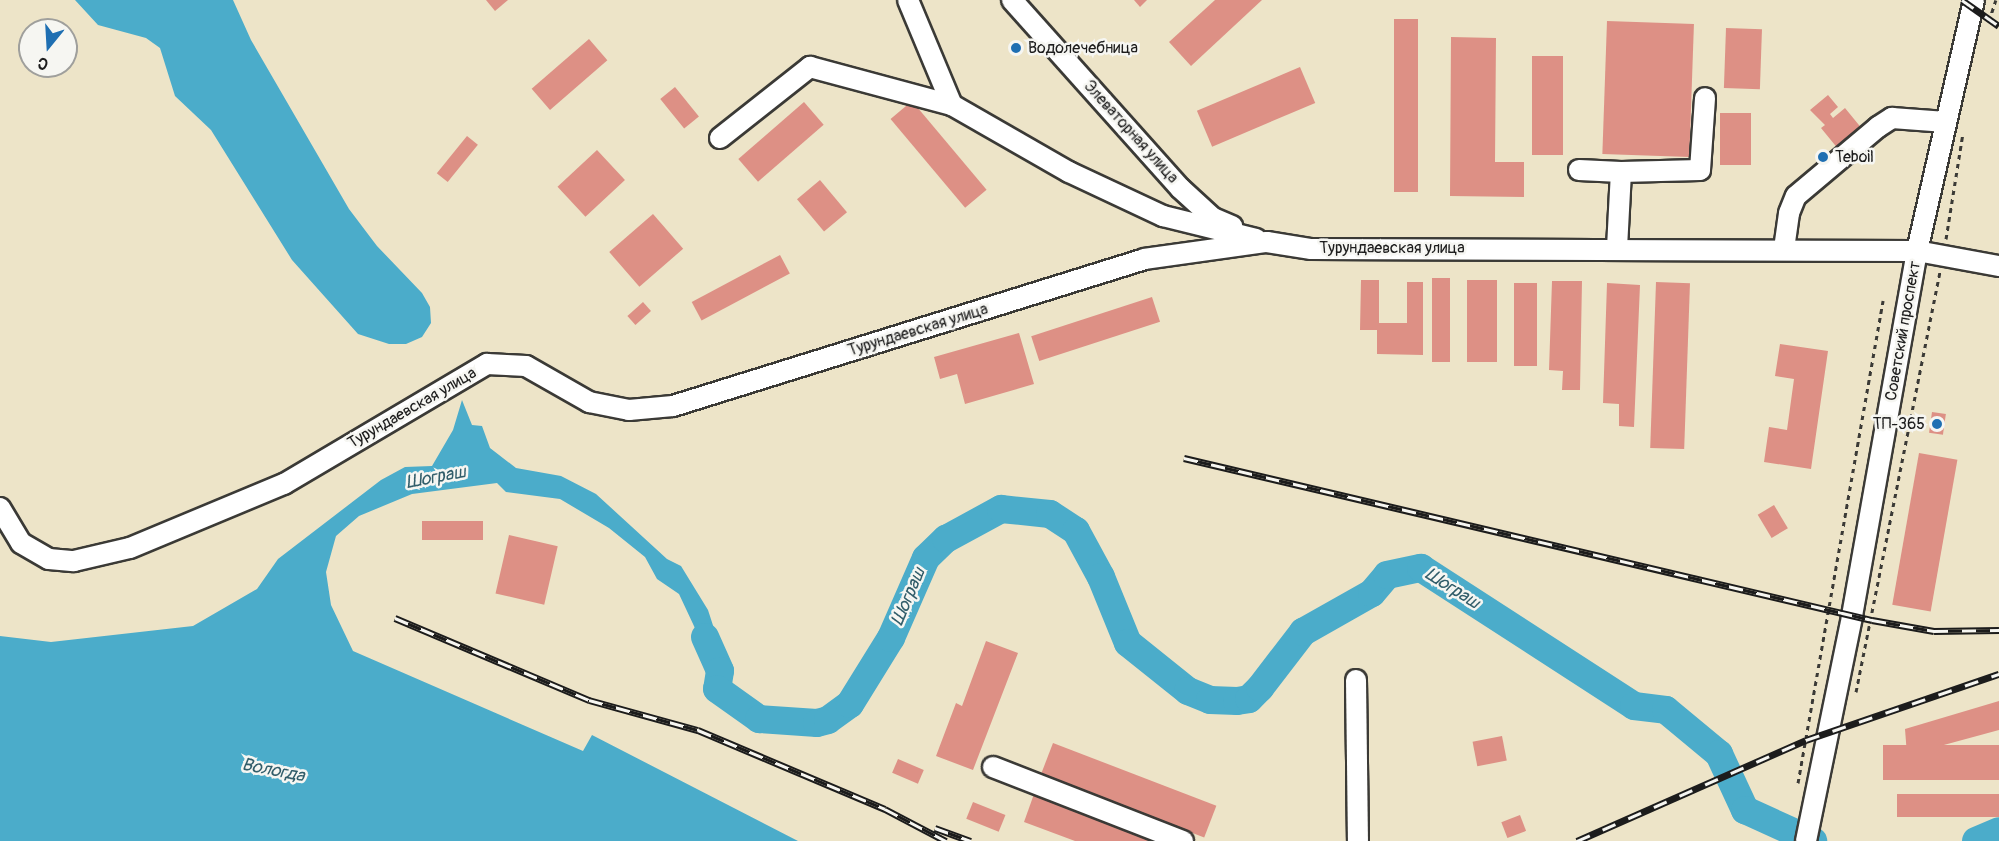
<!DOCTYPE html>
<html>
<head>
<meta charset="utf-8">
<style>
  body { margin:0 }
  #map { position:relative; width:1999px; height:841px; overflow:hidden; background:#ede4c8; font-family:Pangolin,sans-serif }
  div>[style] { position:absolute }
  .water>* { inset:0; background:#4bacca }
  .river>* { height:28px; margin:-14px; padding:0 14px; transform-origin:14px; border-radius:14px; background:#4bacca }
  .building>* { inset:0; background:#dd9085; transform-origin:0 0 }
  .path>* { height:3px; margin-top:-1.5px; transform-origin:0; background:repeating-linear-gradient(90deg,#3b3a36 0 4.5px,transparent 0 9px) }
  .roads { filter:drop-shadow(2px 0 #3b3a36) drop-shadow(-2px 0 #3b3a36) drop-shadow(0 2px #3b3a36) drop-shadow(0 -2px #3b3a36) }
  .minor>* { height:20px; margin:-10px; padding:0 10px; transform-origin:10px; border-radius:10px; background:#fff }
  .rail>* { height:7px; margin-top:-3.5px; transform-origin:0; background:repeating-linear-gradient(90deg,#f6f6f2 0 14px,#1c1c1c 0 28px); box-sizing:border-box; border-block:2px solid #1c1c1c }
  .dots>* { width:16px; height:16px; translate:-50% -50%; box-sizing:border-box; border:3px solid #f6f6f2; border-radius:50% }
  span { translate:-50% -50%; white-space:nowrap; text-align:center; line-height:1.15; -webkit-text-stroke:5px #f6f6f2; paint-order:stroke }
  .poi-label { font-size:16px; color:#1c1c1c }
  .left { translate:0 -50%; text-align:left }
  .right { translate:-100% -50%; text-align:right }
  .street-label { font-size:16px; color:#1c1c1c }
  .water-label { font-size:18px; color:#315d6a; font-style:italic }
  .north { position:absolute; left:18px; top:18px; width:60px; height:60px; box-sizing:border-box; background:#f6f6f2; border:2px solid #9f9f9c; border-radius:50%; rotate:198deg; font-size:16px; font-weight:700; line-height:24px; text-align:center; color:#1c1c1c }
  .north::after { content:''; display:block; margin:auto; width:21px; height:27px; background:#1f6fb2; clip-path:polygon(50% 0,100% 100%,50% 72%,0 100%) }
</style>
</head>
<body>
<div id="map">
  <div class="water">
    <div style="clip-path:polygon(75px 0,233px 0,251px 40px,349px 209px,377px 246px,422px 293px,430px 307px,431px 323px,422px 337px,406px 344px,389px 344px,358px 334px,292px 260px,211px 130px,175px 96px,160px 48px,146px 38px,98px 25px)"></div>
    <div style="clip-path:polygon(462px 400px,472px 425px,482px 426px,490px 448px,516px 468px,561px 476px,596px 494px,667px 559px,681px 566px,708px 610px,720px 647px,720px 671px,708px 656px,679px 594px,657px 579px,645px 557px,609px 528px,560px 499px,506px 492px,497px 483px,412px 494px,359px 516px,336px 536px,326px 572px,331px 605px,353px 651px,583px 751px,592px 735px,798px 841px,0 841px,0 636px,51px 642px,193px 626px,257px 589px,278px 559px,381px 480px,405px 467px,432px 466px,453px 430px)"></div>
  </div>
  <div class="river">
    <div style="left:705px;top:637px;width:37px;rotate:66deg"></div>
    <div style="left:720px;top:671px;width:18px;rotate:99deg"></div>
    <div style="left:717px;top:689px;width:52px;rotate:35.5deg"></div>
    <div style="left:759px;top:719px;width:58px;rotate:3.9deg"></div>
    <div style="left:817px;top:723px;width:11px;rotate:-15deg"></div>
    <div style="left:828px;top:720px;width:27px;rotate:-36deg"></div>
    <div style="left:850px;top:704px;width:78px;rotate:-58.2deg"></div>
    <div style="left:891px;top:638px;width:87px;rotate:-66.4deg"></div>
    <div style="left:926px;top:558px;width:28px;rotate:-44deg"></div>
    <div style="left:946px;top:539px;width:63px;rotate:-28.6deg"></div>
    <div style="left:1001px;top:509px;width:49px;rotate:5.8deg"></div>
    <div style="left:1050px;top:514px;width:31px;rotate:33deg"></div>
    <div style="left:1076px;top:531px;width:52px;rotate:61.5deg"></div>
    <div style="left:1101px;top:577px;width:71px;rotate:67.8deg"></div>
    <div style="left:1128px;top:643px;width:77px;rotate:38.7deg"></div>
    <div style="left:1188px;top:691px;width:24px;rotate:22deg"></div>
    <div style="left:1210px;top:700px;width:27px;rotate:2deg"></div>
    <div style="left:1237px;top:701px;width:12px;rotate:-9deg"></div>
    <div style="left:1249px;top:699px;width:16px;rotate:-45deg"></div>
    <div style="left:1260px;top:688px;width:71px;rotate:-52.5deg"></div>
    <div style="left:1303px;top:632px;width:79px;rotate:-29.5deg"></div>
    <div style="left:1372px;top:593px;width:23px;rotate:-50deg"></div>
    <div style="left:1387px;top:575px;width:35px;rotate:-12deg"></div>
    <div style="left:1421px;top:568px;width:254px;rotate:32.9deg"></div>
    <div style="left:1634px;top:706px;width:32px;rotate:7deg"></div>
    <div style="left:1666px;top:710px;width:69px;rotate:39.7deg"></div>
    <div style="left:1719px;top:754px;width:62px;rotate:65.1deg"></div>
    <div style="left:1745px;top:810px;width:75px;rotate:24.5deg"></div>
    <div style="left:1976px;top:841px;width:25px;rotate:-23deg"></div>
  </div>
  <div class="building">
    <div style="clip-path:polygon(486px 0,508px 0,495px 11px)"></div>
    <div style="clip-path:polygon(1134px 0,1147px 0,1140px 7px)"></div>
    <div style="clip-path:polygon(1215px 0,1262px 0,1191px 66px,1169px 42px)"></div>
    <div style="left:1394px;top:19px;width:24px;height:173px"></div>
    <div style="left:1607px;top:21px;width:87px;height:133px;rotate:2deg"></div>
    <div style="left:1726px;top:28px;width:36px;height:60px;rotate:2deg"></div>
    <div style="clip-path:polygon(1451px 37px,1496px 38px,1495px 162px,1524px 162px,1524px 197px,1450px 196px)"></div>
    <div style="left:589px;top:39px;width:28px;height:76px;rotate:49deg"></div>
    <div style="left:1532px;top:56px;width:31px;height:99px"></div>
    <div style="left:1300px;top:67px;width:39px;height:112px;rotate:67deg"></div>
    <div style="left:675px;top:87px;width:38px;height:19px;rotate:51deg"></div>
    <div style="clip-path:polygon(1828px 95px,1838px 107px,1830px 114px,1833px 118px,1845px 108px,1863px 130px,1839px 150px,1821px 128px,1825px 125px,1810px 110px)"></div>
    <div style="left:912px;top:101px;width:116px;height:28px;rotate:50deg"></div>
    <div style="left:804px;top:102px;width:30px;height:87px;rotate:49deg"></div>
    <div style="left:1720px;top:113px;width:31px;height:52px"></div>
    <div style="left:467px;top:136px;width:14px;height:48px;rotate:39deg"></div>
    <div style="left:597px;top:150px;width:41px;height:54px;rotate:47deg"></div>
    <div style="left:820px;top:180px;width:42px;height:30px;rotate:50deg"></div>
    <div style="left:653px;top:214px;width:46px;height:58px;rotate:49deg"></div>
    <div style="left:780px;top:255px;width:21px;height:100px;rotate:62deg"></div>
    <div style="left:1432px;top:278px;width:18px;height:84px"></div>
    <div style="clip-path:polygon(1361px 280px,1379px 280px,1379px 323px,1407px 323px,1407px 282px,1423px 282px,1423px 355px,1377px 354px,1377px 330px,1360px 330px)"></div>
    <div style="left:1467px;top:280px;width:30px;height:82px"></div>
    <div style="clip-path:polygon(1552px 281px,1582px 281px,1580px 390px,1562px 390px,1563px 371px,1549px 370px)"></div>
    <div style="left:1656px;top:282px;width:34px;height:166px;rotate:2deg"></div>
    <div style="left:1514px;top:283px;width:23px;height:83px"></div>
    <div style="clip-path:polygon(1607px 283px,1640px 285px,1634px 427px,1619px 426px,1619px 404px,1603px 403px)"></div>
    <div style="left:1152px;top:297px;width:26px;height:127px;rotate:72deg"></div>
    <div style="left:643px;top:302px;width:12px;height:21px;rotate:48deg"></div>
    <div style="clip-path:polygon(1019px 333px,1034px 384px,965px 404px,957px 374px,940px 379px,934px 357px)"></div>
    <div style="clip-path:polygon(1780px 344px,1828px 351px,1811px 469px,1764px 462px,1769px 427px,1787px 430px,1794px 379px,1775px 376px)"></div>
    <div style="left:1932px;top:412px;width:14px;height:21px;rotate:8deg"></div>
    <div style="left:1919px;top:453px;width:39px;height:154px;rotate:10deg"></div>
    <div style="left:1774px;top:505px;width:27px;height:19px;rotate:59deg"></div>
    <div style="left:483px;top:521px;width:19px;height:61px;rotate:90deg"></div>
    <div style="left:509px;top:535px;width:50px;height:60px;rotate:13deg"></div>
    <div style="clip-path:polygon(986px 641px,1018px 653px,973px 770px,936px 756px,956px 703px,962px 706px)"></div>
    <div style="clip-path:polygon(1999px 701px,1999px 730px,1907px 755px,1905px 729px)"></div>
    <div style="left:1502px;top:736px;width:25px;height:30px;rotate:79deg"></div>
    <div style="left:1053px;top:743px;width:175px;height:34px;rotate:21deg"></div>
    <div style="left:1999px;top:745px;width:35px;height:116px;rotate:90deg"></div>
    <div style="left:898px;top:759px;width:28px;height:15px;rotate:23deg"></div>
    <div style="clip-path:polygon(1034px 794px,1157px 841px,1075px 841px,1024px 822px)"></div>
    <div style="left:1999px;top:794px;width:23px;height:102px;rotate:90deg"></div>
    <div style="left:973px;top:802px;width:35px;height:18px;rotate:22deg"></div>
    <div style="left:1520px;top:815px;width:17px;height:20px;rotate:69deg"></div>
  </div>
  <div class="path">
    <div style="left:1989px;top:21px;width:22px;rotate:-72deg"></div>
    <div style="left:1946px;top:239px;width:107px;rotate:-80.9deg"></div>
    <div style="left:1856px;top:692px;width:428px;rotate:-78.7deg"></div>
    <div style="left:1798px;top:783px;width:490px;rotate:-80deg"></div>
  </div>
  <div class="roads">
    <div class="minor">
      <div style="left:908px;top:0;width:114px;rotate:67.3deg"></div>
      <div style="left:1012px;top:0;width:252px;rotate:48.2deg"></div>
      <div style="left:1180px;top:188px;width:45px;rotate:42.3deg"></div>
      <div style="left:1213px;top:218px;width:21px;rotate:23deg"></div>
      <div style="left:720px;top:138px;width:115px;rotate:-38.3deg"></div>
      <div style="left:810px;top:67px;width:147px;rotate:15deg"></div>
      <div style="left:952px;top:105px;width:135px;rotate:29.8deg"></div>
      <div style="left:1069px;top:172px;width:104px;rotate:25.1deg"></div>
      <div style="left:1163px;top:216px;width:96px;rotate:13.9deg"></div>
      <div style="left:1579px;top:170px;width:42px;rotate:2.7deg"></div>
      <div style="left:1617px;top:248px;width:76px;rotate:-87deg"></div>
      <div style="left:1621px;top:172px;width:79px;rotate:-1.5deg"></div>
      <div style="left:1700px;top:170px;width:72px;rotate:-86deg"></div>
      <div style="left:1784px;top:249px;width:36px;rotate:-82deg"></div>
      <div style="left:1789px;top:213px;width:18px;rotate:-68deg"></div>
      <div style="left:1796px;top:196px;width:107px;rotate:-40.1deg"></div>
      <div style="left:1878px;top:127px;width:17px;rotate:-33deg"></div>
      <div style="left:1892px;top:118px;width:54px;rotate:4.2deg"></div>
      <div style="left:0;top:508px;width:41px;rotate:59deg"></div>
      <div style="left:21px;top:543px;width:32px;rotate:30deg"></div>
      <div style="left:49px;top:559px;width:25px;rotate:5deg"></div>
      <div style="left:74px;top:561px;width:57px;rotate:-13.1deg"></div>
      <div style="left:130px;top:548px;width:167px;rotate:-22.6deg"></div>
      <div style="left:284px;top:484px;width:236px;rotate:-30.6deg"></div>
      <div style="left:487px;top:364px;width:39px;rotate:3deg"></div>
      <div style="left:526px;top:366px;width:73px;rotate:29.7deg"></div>
      <div style="left:589px;top:402px;width:41px;rotate:11.3deg"></div>
      <div style="left:629px;top:410px;width:44px;rotate:-5.2deg"></div>
      <div style="left:673px;top:406px;width:493px;rotate:-17.3deg"></div>
      <div style="left:1144px;top:259px;width:124px;rotate:-7.9deg"></div>
      <div style="left:1267px;top:242px;width:45px;rotate:9deg"></div>
      <div style="left:1311px;top:249px;width:606px;rotate:0.19deg"></div>
      <div style="left:1917px;top:251px;width:83px;rotate:10.4deg"></div>
      <div style="left:1356px;top:680px;width:161px;rotate:89.3deg"></div>
      <div style="left:993px;top:767px;width:204px;rotate:21.3deg"></div>
      <div style="left:1806px;top:841px;width:230px;rotate:-78.4deg"></div>
      <div style="left:1852px;top:616px;width:371px;rotate:-79.9deg"></div>
      <div style="left:1917px;top:251px;width:257px;rotate:-77.2deg"></div>
    </div>
  </div>
  <div class="rail">
    <div style="left:1962px;top:0;width:45px;rotate:35.1deg"></div>
    <div style="left:1184px;top:458px;width:707px;rotate:13.25deg"></div>
    <div style="left:1872px;top:620px;width:63px;rotate:10.1deg"></div>
    <div style="left:1934px;top:631px;width:65px;rotate:-0.9deg"></div>
    <div style="left:395px;top:618px;width:211px;rotate:22.9deg"></div>
    <div style="left:589px;top:700px;width:113px;rotate:15.4deg"></div>
    <div style="left:698px;top:730px;width:203px;rotate:22.9deg"></div>
    <div style="left:885px;top:809px;width:69px;rotate:27.7deg"></div>
    <div style="left:935px;top:828px;width:38px;rotate:20deg"></div>
    <div style="left:1577px;top:841px;width:250px;rotate:-23.8deg"></div>
    <div style="left:1806px;top:740px;width:204px;rotate:-18.9deg"></div>
  </div>
  <div class="dots">
    <div style="left:1016px;top:48px;background:#1f6fb2"></div>
    <div style="left:1823px;top:157px;background:#1f6fb2"></div>
    <div style="left:1937px;top:424px;background:#1f6fb2"></div>
  </div>
  <div class="poi-label">
    <span class="left" style="left:1028px;top:48px">Водолечебница</span>
    <span class="left" style="left:1835px;top:157px">Teboil</span>
    <span class="right" style="left:1925px;top:424px">ТП-365</span>
  </div>
  <div class="street-label">
    <span style="left:1131px;top:132px;rotate:48deg">Элеваторная улица</span>
    <span style="left:1392px;top:248px">Турундаевская улица</span>
    <span style="left:918px;top:330px;rotate:-17deg">Турундаевская улица</span>
    <span style="left:1903px;top:331px;rotate:-80deg">Советский проспект</span>
    <span style="left:412px;top:408px;rotate:-30deg">Турундаевская улица</span>
  </div>
  <div class="water-label">
    <span style="left:436px;top:478px;rotate:-11deg">Шограш</span>
    <span style="left:1452px;top:589px;rotate:32deg">Шограш</span>
    <span style="left:909px;top:597px;rotate:-67deg">Шограш</span>
    <span style="left:273px;top:771px;rotate:11deg">Вологда</span>
  </div>
  <div class="north">С</div>
</div>
</body>
</html>
